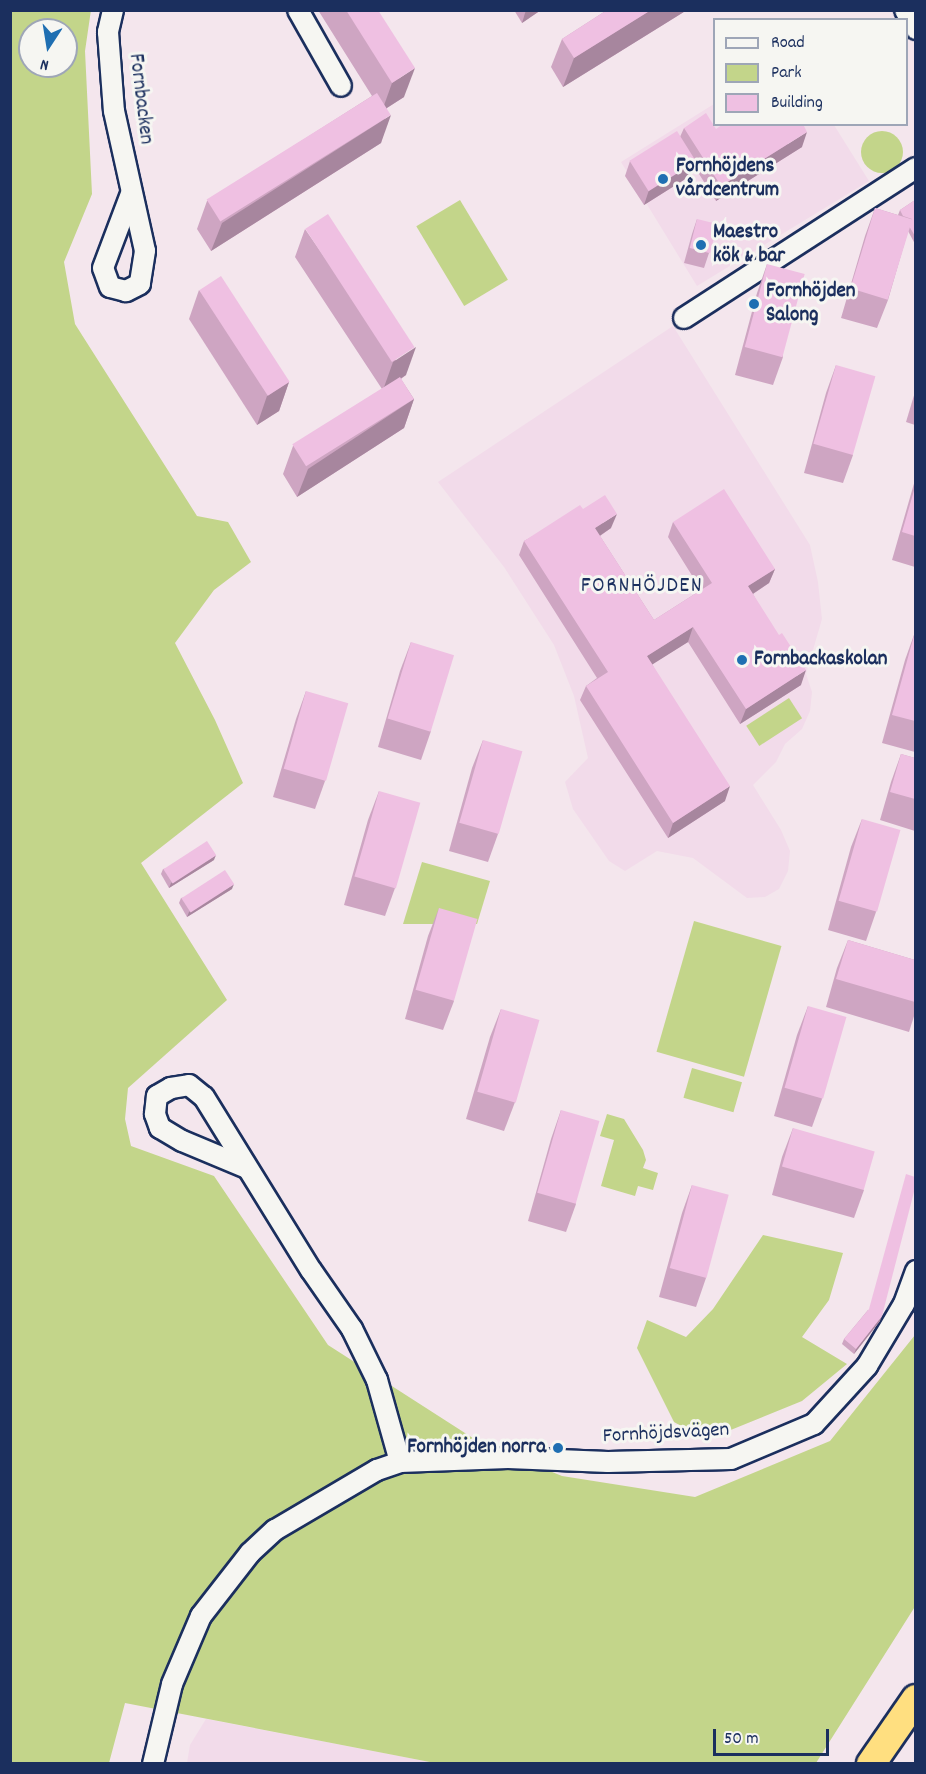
<!DOCTYPE html>
<html>
<head>
<meta charset="utf-8">
<style>
  body { margin:0 }
  #map { position:relative; width:926px; height:1774px; overflow:hidden; background:#f4e6ed; font-family:Dekko,sans-serif }
  div>[style] { position:absolute }
  .built>* { inset:0; background:#f2dbea }
  .green>* { inset:0; background:#c3d58a; transform-origin:0 0 }
  .round { border-radius:50% }
  .roads { filter:drop-shadow(2px 0 #1b2f5e) drop-shadow(-2px 0 #1b2f5e) drop-shadow(0 2px #1b2f5e) drop-shadow(0 -2px #1b2f5e) }
  .minor>* { height:20px; margin:-10px; padding:0 10px; transform-origin:10px; border-radius:10px; background:#f6f6f2 }
  .highway>* { height:28px; margin:-14px; padding:0 14px; transform-origin:14px; border-radius:14px; background:#ffdf80 }
  .wall>* { inset:0; background:#cea5c2 }
  .shaded-wall>* { inset:0; background:#a7869e }
  .building>* { inset:0; background:#efc0e2; transform-origin:0 0 }
  .dots>* { width:16px; height:16px; translate:-50% -50%; box-sizing:border-box; border:3px solid #f6f6f2; border-radius:50% }
  span { translate:-50% -50%; white-space:nowrap; text-align:center; line-height:1.15; -webkit-text-stroke:6px #f6f6f2; paint-order:stroke }
  .street-label { font-size:21px; color:#1b2f5e }
  .poi-label { font-size:21px; color:#1b2f5e; font-weight:700 }
  .left { translate:0 -50%; text-align:left }
  .right { translate:-100% -50%; text-align:right }
  .neighbourhood-label { font-size:22px; color:#1b2f5e; letter-spacing:1.5px }
  .frame { position:absolute; inset:0; border:12px solid #1b2f5e; pointer-events:none }
  .legend { position:absolute; left:713px; top:18px; width:195px; height:108px; box-sizing:border-box; background:#f6f6f2; border:2px solid #9ea6b7; margin:0; padding:8px 10px; list-style:none; font-size:18px; color:#1b2f5e }
  .legend li { display:flex; align-items:center; gap:12px; height:30px }
  .legend b { width:30px; border:2px solid #9ea6b7 }
  .north { position:absolute; left:18px; top:18px; width:60px; height:60px; box-sizing:border-box; background:#f6f6f2; border:2px solid #9ea6b7; border-radius:50%; rotate:192deg; font-size:16px; font-weight:700; line-height:24px; text-align:center; color:#1b2f5e }
  .north::after { content:''; display:block; margin:auto; width:21px; height:27px; background:#1f6fb2; clip-path:polygon(50% 0,100% 100%,50% 72%,0 100%) }
  .scale { position:absolute; left:713px; top:1729px; width:116px; height:27px; box-sizing:border-box; border:3px solid #1b2f5e; border-top:0; padding-left:8px; font-size:18px; line-height:21px; white-space:nowrap; color:#1b2f5e; -webkit-text-stroke:4px #f6f6f2; paint-order:stroke }
</style>
</head>
<body>
<div id="map">
  <div class="built">
    <div style="clip-path:polygon(714px 104px,714px 124px,834px 125px,869px 181px,697px 286px,621px 162px)"></div>
    <div style="clip-path:polygon(673px 326px,810px 545px,818px 582px,822px 619px,806px 674px,812px 692px,810px 711px,802px 729px,785px 744px,776px 762px,753px 785px,781px 830px,790px 851px,788px 871px,779px 889px,765px 897px,747px 898px,693px 858px,657px 851px,625px 871px,609px 861px,573px 809px,565px 782px,588px 758px,574px 696px,554px 645px,504px 567px,438px 482px)"></div>
    <div style="clip-path:polygon(206px 1719px,435px 1763px,187px 1763px,190px 1745px)"></div>
  </div>
  <div class="green">
    <div style="clip-path:polygon(evenodd,91px 10px,85px 51px,92px 194px,64px 262px,75px 324px,197px 516px,228px 522px,251px 562px,214px 590px,175px 643px,215px 720px,243px 783px,141px 863px,227px 1000px,128px 1088px,125px 1119px,131px 1146px,214px 1176px,328px 1345px,479px 1442px,562px 1476px,695px 1497px,830px 1441px,915px 1335px,916px 1605px,816px 1763px,435px 1763px,125px 1703px,109px 1763px,11px 1764px,10px 11px,91px 10px,30px 30px,66px 30px,66px 66px,30px 66px,30px 30px)"></div>
    <div class="round" style="left:861px;top:131px;width:42px;height:42px"></div>
    <div style="left:460px;top:200px;width:93px;height:51px;rotate:59deg"></div>
    <div style="left:789px;top:698px;width:24px;height:51px;rotate:57deg"></div>
    <div style="clip-path:polygon(422px 862px,490px 881px,477px 924px,403px 924px)"></div>
    <div style="left:694px;top:921px;width:91px;height:136px;rotate:16deg"></div>
    <div style="left:692px;top:1068px;width:52px;height:31px;rotate:16deg"></div>
    <div style="clip-path:polygon(607px 1114px,624px 1119px,643px 1150px,646px 1160px,643px 1168px,658px 1173px,653px 1190px,638px 1186px,635px 1196px,601px 1186px,614px 1140px,600px 1136px)"></div>
    <div style="clip-path:polygon(763px 1235px,843px 1253px,829px 1300px,802px 1337px,847px 1364px,802px 1401px,706px 1440px,674px 1422px,637px 1348px,647px 1320px,686px 1337px,713px 1309px)"></div>
  </div>
  <div class="roads">
    <div class="minor">
      <div style="left:113px;top:10px;width:23px;rotate:103deg"></div>
      <div style="left:108px;top:32px;width:79px;rotate:85.7deg"></div>
      <div style="left:114px;top:111px;width:143px;rotate:77.5deg"></div>
      <div style="left:145px;top:251px;width:33px;rotate:99deg"></div>
      <div style="left:140px;top:284px;width:16px;rotate:153deg"></div>
      <div style="left:126px;top:291px;width:16px;rotate:-166deg"></div>
      <div style="left:110px;top:287px;width:20px;rotate:-110deg"></div>
      <div style="left:103px;top:268px;width:79px;rotate:-69.3deg"></div>
      <div style="left:298px;top:10px;width:87px;rotate:60.5deg"></div>
      <div style="left:905px;top:10px;width:22px;rotate:60deg"></div>
      <div style="left:684px;top:318px;width:276px;rotate:-32.9deg"></div>
      <div style="left:247px;top:1168px;width:70px;rotate:-157.4deg"></div>
      <div style="left:182px;top:1141px;width:26px;rotate:-149deg"></div>
      <div style="left:160px;top:1128px;width:15px;rotate:-110deg"></div>
      <div style="left:155px;top:1114px;width:18px;rotate:-84deg"></div>
      <div style="left:157px;top:1096px;width:16px;rotate:-30deg"></div>
      <div style="left:171px;top:1088px;width:18px;rotate:-9deg"></div>
      <div style="left:189px;top:1085px;width:19px;rotate:39deg"></div>
      <div style="left:204px;top:1097px;width:203px;rotate:58.3deg"></div>
      <div style="left:311px;top:1270px;width:72px;rotate:55.2deg"></div>
      <div style="left:352px;top:1329px;width:57px;rotate:63.9deg"></div>
      <div style="left:377px;top:1380px;width:85px;rotate:74.3deg"></div>
      <div style="left:153px;top:1764px;width:82px;rotate:-76.6deg"></div>
      <div style="left:172px;top:1684px;width:74px;rotate:-66.9deg"></div>
      <div style="left:201px;top:1616px;width:80px;rotate:-52.1deg"></div>
      <div style="left:250px;top:1553px;width:34px;rotate:-43deg"></div>
      <div style="left:275px;top:1530px;width:118px;rotate:-30.5deg"></div>
      <div style="left:377px;top:1470px;width:24px;rotate:-19deg"></div>
      <div style="left:400px;top:1462px;width:108px;rotate:-2.1deg"></div>
      <div style="left:508px;top:1458px;width:100px;rotate:2.3deg"></div>
      <div style="left:608px;top:1462px;width:123px;rotate:-1.4deg"></div>
      <div style="left:731px;top:1459px;width:90px;rotate:-22.9deg"></div>
      <div style="left:814px;top:1424px;width:79px;rotate:-47.6deg"></div>
      <div style="left:867px;top:1366px;width:72px;rotate:-59.2deg"></div>
      <div style="left:904px;top:1304px;width:35px;rotate:-70deg"></div>
    </div>
    <div class="highway">
      <div style="left:871px;top:1764px;width:79px;rotate:-55.3deg"></div>
    </div>
  </div>
  <div class="wall">
    <div style="clip-path:polygon(318px 10px,378px 10px,404px 97px,387px 108px,381px 143px,211px 251px,197px 229px,207px 201px,372px 96px)"></div>
    <div style="clip-path:polygon(514px 10px,541px 10px,522px 23px)"></div>
    <div style="clip-path:polygon(607px 10px,687px 10px,563px 87px,551px 67px,562px 39px)"></div>
    <div style="clip-path:polygon(684px 128px,716px 129px,802px 147px,716px 201px,694px 166px,690px 176px,644px 205px,625px 176px,630px 161px,680px 137px)"></div>
    <div style="clip-path:polygon(915px 200px,915px 244px,908px 231px,888px 300px,877px 328px,841px 318px,865px 236px,875px 208px,898px 215px,900px 210px)"></div>
    <div style="clip-path:polygon(697px 219px,709px 253px,704px 268px,684px 263px,692px 234px)"></div>
    <div style="clip-path:polygon(305px 229px,406px 375px,401px 379px,414px 399px,404px 428px,297px 497px,283px 474px,293px 446px,382px 389px,295px 257px)"></div>
    <div style="clip-path:polygon(767px 264px,783px 357px,773px 385px,735px 375px,757px 293px)"></div>
    <div style="clip-path:polygon(199px 290px,289px 382px,279px 411px,257px 425px,189px 319px)"></div>
    <div style="clip-path:polygon(836px 365px,853px 455px,843px 483px,804px 473px,826px 393px)"></div>
    <div style="clip-path:polygon(915px 392px,915px 425px,906px 422px)"></div>
    <div style="clip-path:polygon(915px 480px,915px 567px,892px 560px)"></div>
    <div style="clip-path:polygon(583px 509px,611px 528px,600px 536px,654px 620px,701px 590px,668px 537px,673px 522px,775px 569px,769px 583px,753px 594px,801px 685px,740px 724px,688px 642px,652px 664px,725px 801px,668px 838px,580px 700px,586px 686px,597px 678px,519px 555px,524px 541px)"></div>
    <div style="clip-path:polygon(915px 632px,915px 752px,882px 743px,905px 660px)"></div>
    <div style="clip-path:polygon(411px 642px,431px 731px,421px 760px,378px 747px,400px 671px)"></div>
    <div style="clip-path:polygon(306px 691px,325px 781px,315px 809px,273px 797px,296px 719px)"></div>
    <div style="clip-path:polygon(483px 740px,498px 834px,488px 862px,449px 851px,472px 768px)"></div>
    <div style="clip-path:polygon(901px 754px,915px 758px,915px 831px,880px 820px,891px 782px)"></div>
    <div style="clip-path:polygon(379px 791px,395px 888px,385px 916px,344px 905px,368px 820px)"></div>
    <div style="clip-path:polygon(862px 819px,876px 912px,866px 941px,828px 930px,851px 847px)"></div>
    <div style="clip-path:polygon(214px 860px,169px 888px,161px 874px,163px 869px)"></div>
    <div style="clip-path:polygon(232px 889px,187px 917px,179px 903px,181px 898px)"></div>
    <div style="clip-path:polygon(439px 908px,454px 1001px,443px 1030px,405px 1019px,428px 936px)"></div>
    <div style="clip-path:polygon(848px 940px,915px 960px,915px 1013px,909px 1032px,826px 1007px,837px 968px)"></div>
    <div style="clip-path:polygon(808px 1006px,822px 1099px,812px 1127px,774px 1116px,797px 1035px)"></div>
    <div style="clip-path:polygon(501px 1009px,515px 1102px,504px 1131px,466px 1119px,490px 1037px)"></div>
    <div style="clip-path:polygon(561px 1110px,576px 1204px,566px 1232px,528px 1221px,551px 1139px)"></div>
    <div style="clip-path:polygon(793px 1128px,864px 1190px,854px 1218px,772px 1195px,782px 1157px)"></div>
    <div style="clip-path:polygon(692px 1185px,706px 1278px,696px 1307px,659px 1297px,682px 1213px)"></div>
    <div style="clip-path:polygon(868px 1310px,880px 1321px,854px 1354px,842px 1344px,844px 1339px)"></div>
  </div>
  <div class="shaded-wall">
    <div style="clip-path:polygon(526px 10px,541px 10px,522px 23px)"></div>
    <div style="clip-path:polygon(651px 10px,687px 10px,563px 87px,574px 58px)"></div>
    <div style="clip-path:polygon(415px 68px,404px 97px,382px 111px,392px 83px)"></div>
    <div style="clip-path:polygon(391px 115px,381px 143px,211px 251px,222px 223px)"></div>
    <div style="clip-path:polygon(807px 132px,802px 147px,716px 201px,721px 186px)"></div>
    <div style="clip-path:polygon(696px 161px,690px 176px,644px 205px,649px 190px)"></div>
    <div style="clip-path:polygon(416px 347px,406px 375px,383px 390px,393px 362px)"></div>
    <div style="clip-path:polygon(289px 382px,279px 411px,257px 425px,267px 396px)"></div>
    <div style="clip-path:polygon(414px 399px,404px 428px,297px 497px,308px 469px)"></div>
    <div style="clip-path:polygon(617px 514px,611px 528px,589px 543px,595px 528px)"></div>
    <div style="clip-path:polygon(775px 569px,769px 583px,742px 601px,748px 586px)"></div>
    <div style="clip-path:polygon(693px 627px,688px 642px,642px 671px,647px 656px)"></div>
    <div style="clip-path:polygon(806px 670px,801px 685px,740px 724px,746px 709px)"></div>
    <div style="clip-path:polygon(730px 786px,725px 801px,668px 838px,673px 823px)"></div>
    <div style="clip-path:polygon(216px 855px,214px 860px,169px 888px,171px 883px)"></div>
    <div style="clip-path:polygon(234px 884px,232px 889px,187px 917px,189px 912px)"></div>
    <div style="clip-path:polygon(882px 1316px,880px 1321px,854px 1354px,856px 1349px)"></div>
  </div>
  <div class="building">
    <div style="clip-path:polygon(346px 10px,378px 10px,415px 68px,392px 83px)"></div>
    <div style="clip-path:polygon(607px 10px,651px 10px,574px 58px,562px 39px)"></div>
    <div style="left:377px;top:93px;width:26px;height:201px;rotate:58deg"></div>
    <div style="clip-path:polygon(706px 113px,716px 129px,723px 124px,803px 124px,807px 132px,721px 186px,684px 128px)"></div>
    <div style="left:677px;top:131px;width:36px;height:56px;rotate:58deg"></div>
    <div style="clip-path:polygon(915px 200px,915px 236px,909px 226px,912px 219px,903px 216px,900px 210px)"></div>
    <div style="left:875px;top:208px;width:39px;height:84px;rotate:17deg"></div>
    <div style="left:328px;top:214px;width:159px;height:27px;rotate:57deg"></div>
    <div style="left:697px;top:219px;width:21px;height:30px;rotate:14deg"></div>
    <div style="left:767px;top:264px;width:39px;height:86px;rotate:15deg"></div>
    <div style="left:221px;top:276px;width:126px;height:26px;rotate:57deg"></div>
    <div style="left:836px;top:365px;width:41px;height:82px;rotate:16deg"></div>
    <div style="left:400px;top:377px;width:26px;height:127px;rotate:58deg"></div>
    <div style="clip-path:polygon(915px 487px,915px 536px,902px 532px)"></div>
    <div style="clip-path:polygon(724px 489px,775px 569px,748px 586px,779px 635px,782px 633px,806px 670px,746px 709px,693px 627px,647px 656px,730px 786px,673px 823px,586px 686px,608px 672px,524px 541px,580px 505px,583px 509px,605px 495px,617px 514px,595px 528px,654px 620px,712px 583px,673px 522px)"></div>
    <div style="clip-path:polygon(915px 632px,915px 721px,892px 715px)"></div>
    <div style="left:411px;top:642px;width:45px;height:80px;rotate:17deg"></div>
    <div style="left:306px;top:691px;width:44px;height:81px;rotate:16deg"></div>
    <div style="left:483px;top:740px;width:41px;height:86px;rotate:16deg"></div>
    <div style="clip-path:polygon(901px 754px,915px 758px,915px 799px,890px 792px)"></div>
    <div style="left:379px;top:791px;width:43px;height:89px;rotate:16deg"></div>
    <div style="left:862px;top:819px;width:40px;height:85px;rotate:16deg"></div>
    <div style="left:207px;top:841px;width:17px;height:52px;rotate:57deg"></div>
    <div style="left:225px;top:870px;width:17px;height:52px;rotate:57deg"></div>
    <div style="left:439px;top:908px;width:40px;height:85px;rotate:16deg"></div>
    <div style="clip-path:polygon(848px 940px,915px 960px,915px 1002px,836px 979px)"></div>
    <div style="left:808px;top:1006px;width:40px;height:85px;rotate:16deg"></div>
    <div style="left:501px;top:1009px;width:40px;height:86px;rotate:16deg"></div>
    <div style="left:561px;top:1110px;width:40px;height:86px;rotate:16deg"></div>
    <div style="left:793px;top:1128px;width:85px;height:40px;rotate:16deg"></div>
    <div style="clip-path:polygon(906px 1174px,915px 1177px,915px 1188px,882px 1316px,856px 1349px,844px 1339px,869px 1309px)"></div>
    <div style="left:692px;top:1185px;width:38px;height:86px;rotate:15deg"></div>
  </div>
  <div class="dots">
    <div style="left:663px;top:179px;background:#1f6fb2"></div>
    <div style="left:701px;top:245px;background:#1f6fb2"></div>
    <div style="left:754px;top:304px;background:#1f6fb2"></div>
    <div style="left:742px;top:660px;background:#1f6fb2"></div>
    <div style="left:558px;top:1448px;background:#1f6fb2"></div>
  </div>
  <div class="street-label">
    <span style="left:140px;top:99px;rotate:83deg">Fornbacken</span>
    <span style="left:666px;top:1434px;rotate:-3deg">Fornhöjdsvägen</span>
  </div>
  <div class="poi-label">
    <span class="left" style="left:676px;top:179px">Fornhöjdens<br>vårdcentrum</span>
    <span class="left" style="left:713px;top:245px">Maestro<br>kök &amp; bar</span>
    <span class="left" style="left:766px;top:304px">Fornhöjden<br>Salong</span>
    <span class="left" style="left:754px;top:660px">Fornbackaskolan</span>
    <span class="right" style="left:546px;top:1448px">Fornhöjden norra</span>
  </div>
  <div class="neighbourhood-label">
    <span style="left:642px;top:587px">FORNHÖJDEN</span>
  </div>
  <div class="frame"></div>
  <ul class="legend">
  <li><b style="height:8px;background:#f6f6f2"></b>Road</li>
  <li><b style="height:16px;background:#c3d58a"></b>Park</li>
  <li><b style="height:16px;background:#efc0e2"></b>Building</li>
  </ul>
  <div class="north">N</div>
  <div class="scale">50 m</div>
</div>
</body>
</html>
